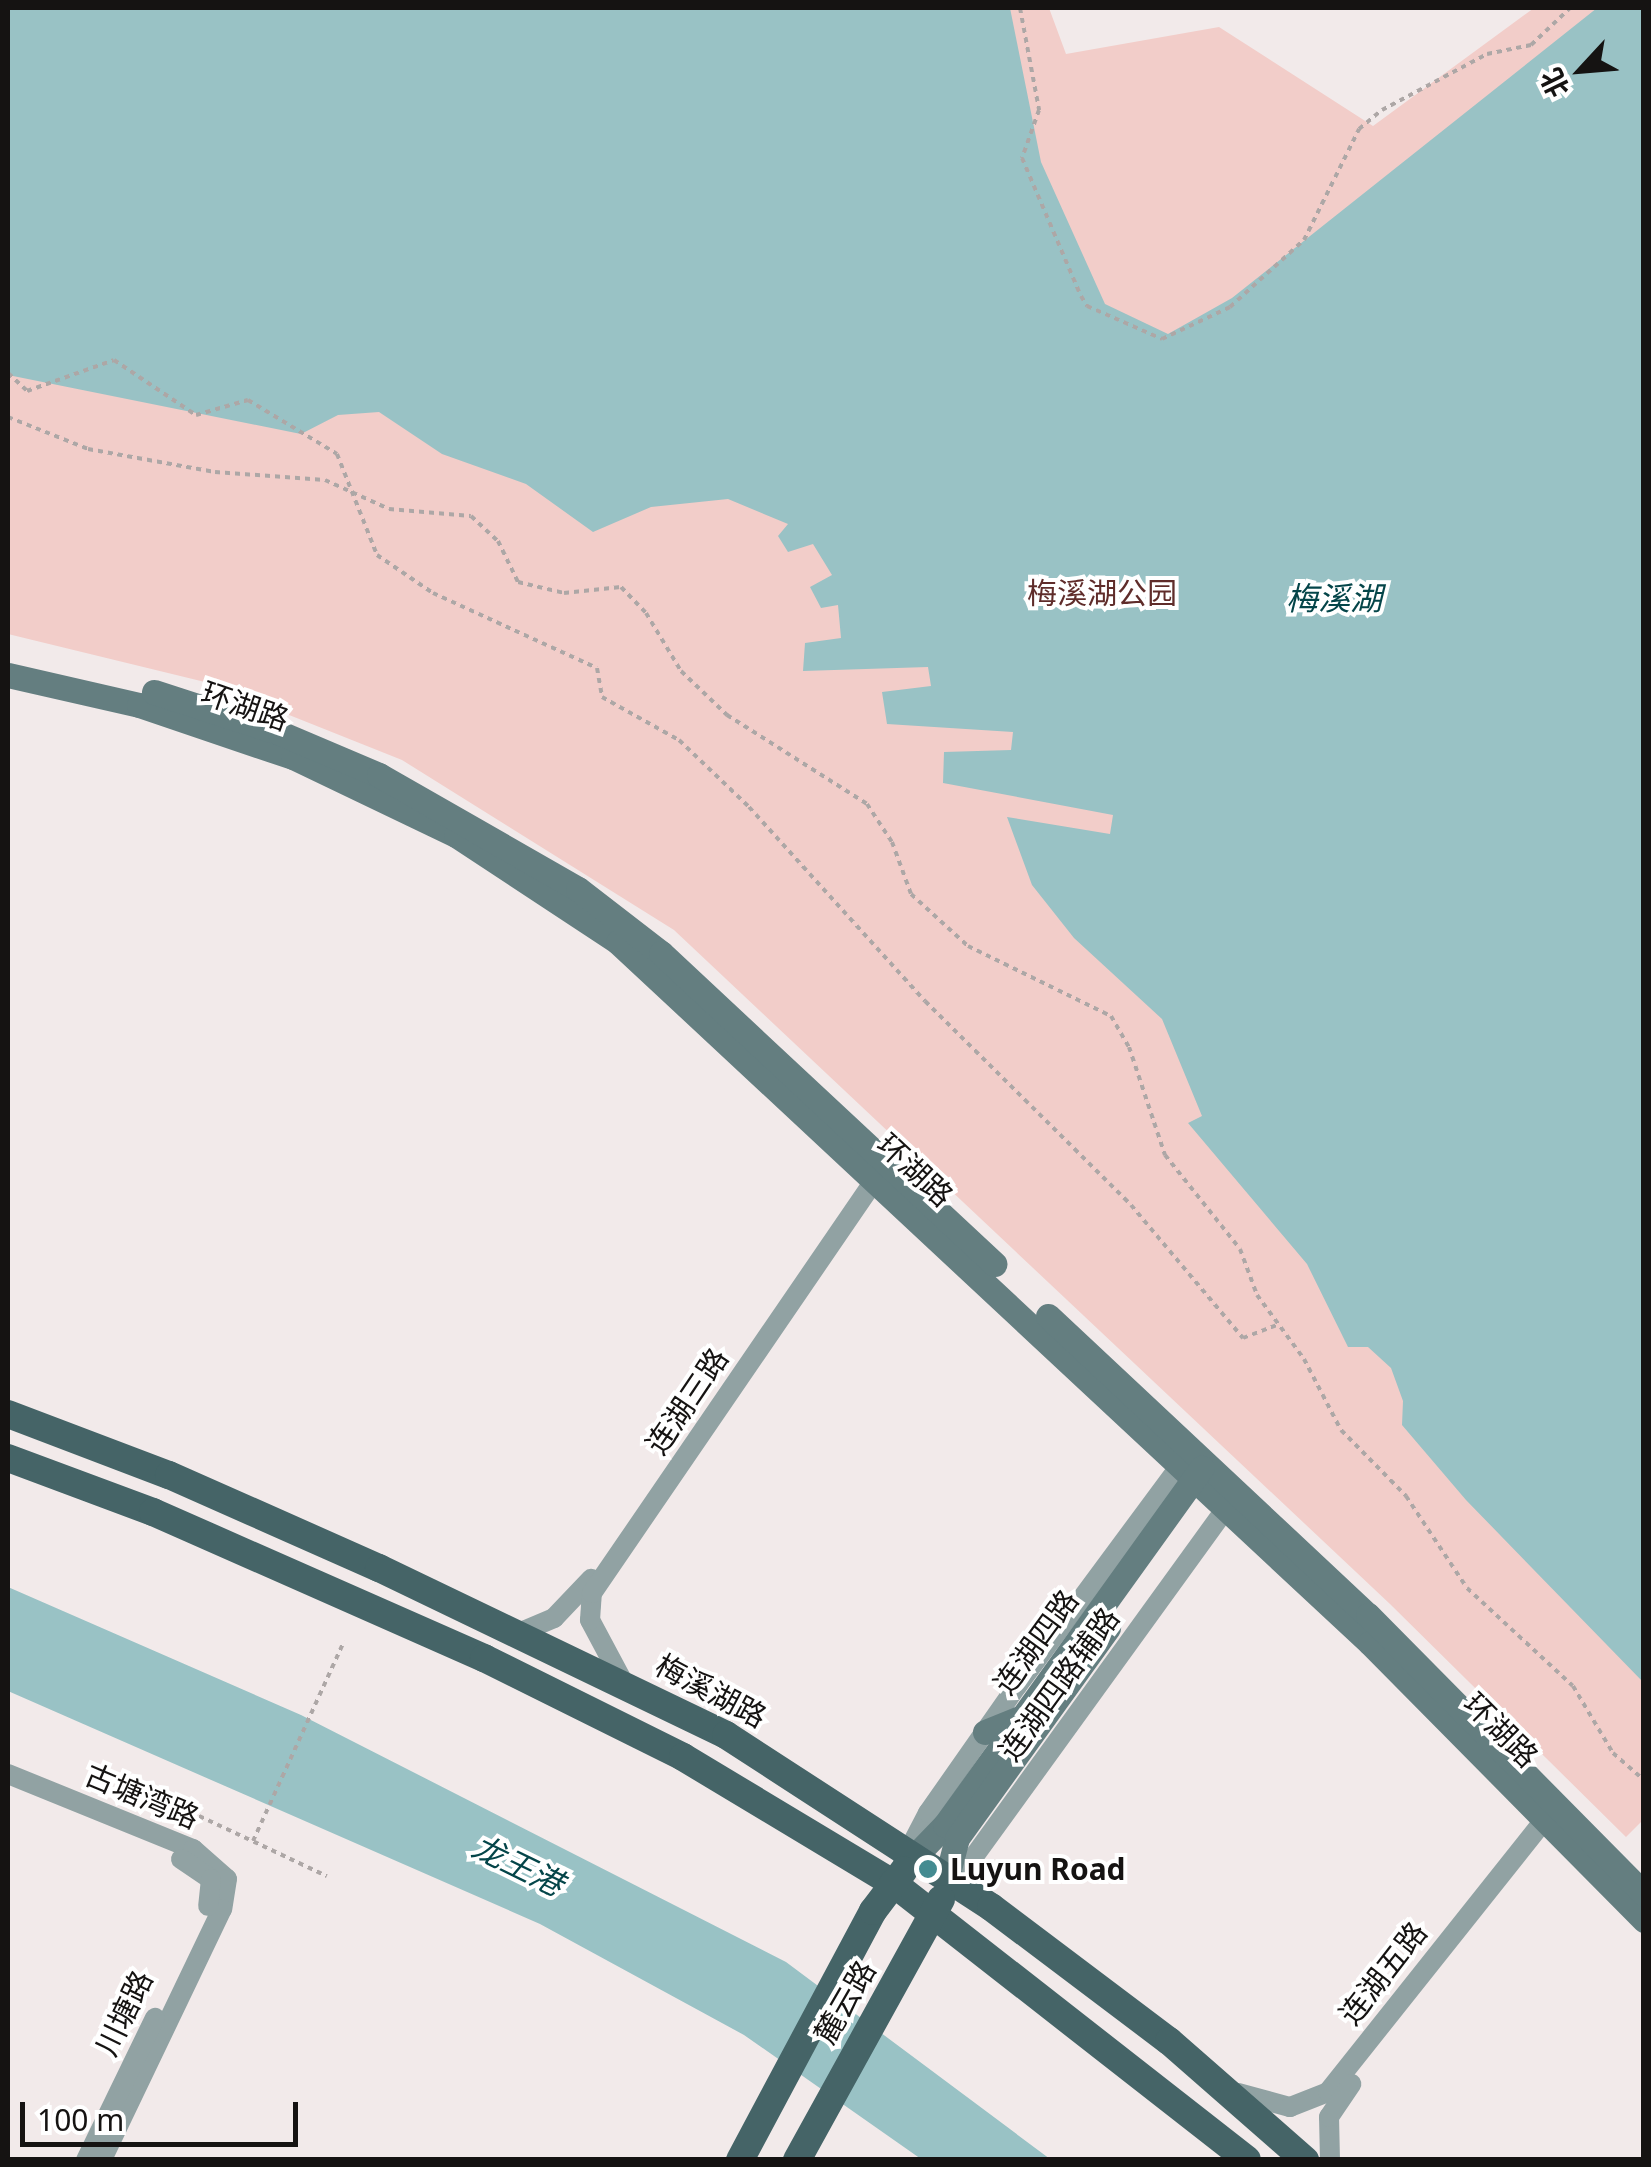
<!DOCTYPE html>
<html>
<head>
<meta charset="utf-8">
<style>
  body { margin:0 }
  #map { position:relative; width:1651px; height:2167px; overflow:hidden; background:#f2eaea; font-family:"Noto Sans","Noto Sans SC",sans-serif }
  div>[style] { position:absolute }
  .green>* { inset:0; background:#f2cdc9 }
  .water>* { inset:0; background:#99c2c5 }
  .path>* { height:4px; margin-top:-2px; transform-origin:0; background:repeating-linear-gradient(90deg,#ada7a6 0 5px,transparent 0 10px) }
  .tertiary>* { height:20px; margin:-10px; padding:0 10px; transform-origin:10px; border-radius:10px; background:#91a2a3 }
  .secondary>* { height:25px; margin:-12.5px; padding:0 12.5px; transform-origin:12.5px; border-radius:12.5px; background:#647e80 }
  .primary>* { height:28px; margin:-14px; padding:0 14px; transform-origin:14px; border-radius:14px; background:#456467 }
  .dots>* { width:28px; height:28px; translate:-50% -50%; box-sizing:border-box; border:5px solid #fff; border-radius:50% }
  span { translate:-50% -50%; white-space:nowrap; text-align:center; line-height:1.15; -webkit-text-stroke:8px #fff; paint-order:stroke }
  .park-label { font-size:30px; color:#5f2c2a }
  .street-label { font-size:30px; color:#151312 }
  .poi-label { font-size:30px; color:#151312; font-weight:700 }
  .left { translate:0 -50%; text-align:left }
  .water-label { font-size:32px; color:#044549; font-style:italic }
  .frame { position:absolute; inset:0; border:10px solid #151312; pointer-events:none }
  .north { position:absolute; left:1531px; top:20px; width:100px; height:100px; -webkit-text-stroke:8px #fff; paint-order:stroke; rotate:244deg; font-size:28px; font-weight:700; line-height:40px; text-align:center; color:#151312 }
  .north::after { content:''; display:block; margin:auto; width:35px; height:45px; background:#151312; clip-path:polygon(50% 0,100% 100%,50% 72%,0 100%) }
  .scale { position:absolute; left:20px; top:2102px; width:278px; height:45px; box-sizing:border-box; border:5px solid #151312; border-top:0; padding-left:12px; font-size:30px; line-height:35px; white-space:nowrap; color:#151312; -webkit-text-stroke:8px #fff; paint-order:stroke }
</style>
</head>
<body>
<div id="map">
  <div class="green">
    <div style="clip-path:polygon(8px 8px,1049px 8px,1066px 54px,1219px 27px,1373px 126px,1534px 8px,1643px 8px,1643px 1820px,1626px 1837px,1390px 1604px,674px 930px,402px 760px,209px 683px,8px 634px)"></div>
  </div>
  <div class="water">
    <div style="clip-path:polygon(8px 8px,1010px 8px,1041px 162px,1105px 304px,1168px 334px,1232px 298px,1597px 8px,1643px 8px,1643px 1682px,1466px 1500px,1402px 1425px,1403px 1401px,1391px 1368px,1368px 1347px,1348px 1347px,1307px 1264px,1188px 1123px,1202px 1116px,1162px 1019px,1074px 938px,1032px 885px,1007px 817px,1110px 834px,1113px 815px,943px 783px,944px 752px,1011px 750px,1013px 732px,887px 724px,882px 692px,931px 686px,928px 667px,803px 671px,805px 643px,841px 638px,838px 605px,821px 608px,810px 587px,832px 575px,813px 544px,788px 552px,778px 536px,788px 524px,728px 499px,651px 507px,593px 532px,526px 484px,442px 454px,379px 412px,338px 415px,301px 434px,8px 375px)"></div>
    <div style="clip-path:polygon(8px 1587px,301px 1715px,786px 1962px,1050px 2159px,921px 2159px,744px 2035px,540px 1924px,8px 1691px)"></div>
  </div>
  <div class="path">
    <div style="left:1020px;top:8px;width:104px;rotate:79.4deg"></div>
    <div style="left:1039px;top:110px;width:51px;rotate:109.5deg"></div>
    <div style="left:1022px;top:158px;width:150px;rotate:66.9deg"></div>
    <div style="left:1081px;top:296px;width:12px;rotate:59deg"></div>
    <div style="left:1087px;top:306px;width:82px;rotate:23.7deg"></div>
    <div style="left:1162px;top:339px;width:75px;rotate:-25.2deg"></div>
    <div style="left:1230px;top:307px;width:100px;rotate:-42.2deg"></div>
    <div style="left:1304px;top:240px;width:124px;rotate:-63.6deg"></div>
    <div style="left:1359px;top:129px;width:30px;rotate:-40deg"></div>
    <div style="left:1382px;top:110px;width:119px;rotate:-28.1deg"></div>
    <div style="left:1487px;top:54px;width:45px;rotate:-11.6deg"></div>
    <div style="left:1531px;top:45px;width:54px;rotate:-43.5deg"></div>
    <div style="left:8px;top:373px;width:26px;rotate:43deg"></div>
    <div style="left:27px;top:391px;width:92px;rotate:-19.6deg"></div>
    <div style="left:114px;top:360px;width:99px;rotate:33.9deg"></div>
    <div style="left:196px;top:415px;width:54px;rotate:-16.1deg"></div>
    <div style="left:248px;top:400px;width:104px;rotate:31.2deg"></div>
    <div style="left:337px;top:454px;width:109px;rotate:68.4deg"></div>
    <div style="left:377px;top:555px;width:68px;rotate:34.2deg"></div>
    <div style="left:433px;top:593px;width:180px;rotate:24.6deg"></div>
    <div style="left:597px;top:668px;width:29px;rotate:80deg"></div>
    <div style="left:602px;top:697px;width:88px;rotate:29.2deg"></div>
    <div style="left:679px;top:740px;width:97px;rotate:43.7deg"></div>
    <div style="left:749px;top:807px;width:262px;rotate:47.8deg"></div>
    <div style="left:925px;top:1001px;width:290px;rotate:44.7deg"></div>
    <div style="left:1131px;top:1205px;width:174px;rotate:49.9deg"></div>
    <div style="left:1243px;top:1338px;width:36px;rotate:-21deg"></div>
    <div style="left:8px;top:417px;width:86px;rotate:21.8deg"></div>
    <div style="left:88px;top:449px;width:129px;rotate:10.3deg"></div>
    <div style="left:215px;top:472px;width:110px;rotate:4.2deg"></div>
    <div style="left:325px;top:480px;width:70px;rotate:24.4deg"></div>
    <div style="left:389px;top:509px;width:82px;rotate:4.9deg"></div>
    <div style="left:471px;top:516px;width:37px;rotate:43deg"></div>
    <div style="left:498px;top:541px;width:46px;rotate:64deg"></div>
    <div style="left:518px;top:582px;width:47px;rotate:13.4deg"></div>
    <div style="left:564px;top:593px;width:57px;rotate:-6deg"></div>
    <div style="left:621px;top:587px;width:36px;rotate:46deg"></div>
    <div style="left:646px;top:613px;width:68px;rotate:58.9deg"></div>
    <div style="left:681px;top:671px;width:64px;rotate:43.7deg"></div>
    <div style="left:727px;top:715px;width:166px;rotate:32.4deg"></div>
    <div style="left:867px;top:804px;width:45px;rotate:56.7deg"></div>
    <div style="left:892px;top:842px;width:55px;rotate:69.9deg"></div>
    <div style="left:911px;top:894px;width:77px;rotate:42.4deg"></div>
    <div style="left:968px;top:946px;width:159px;rotate:26.1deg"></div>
    <div style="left:1111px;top:1016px;width:36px;rotate:60deg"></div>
    <div style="left:1129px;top:1047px;width:114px;rotate:71.6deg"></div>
    <div style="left:1165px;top:1155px;width:120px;rotate:51.4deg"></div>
    <div style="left:1240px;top:1249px;width:49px;rotate:69.7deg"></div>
    <div style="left:1257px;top:1295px;width:79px;rotate:53.7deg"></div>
    <div style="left:1304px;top:1359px;width:80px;rotate:62.5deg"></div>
    <div style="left:1341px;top:1430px;width:93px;rotate:45.4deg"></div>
    <div style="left:1406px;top:1496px;width:110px;rotate:56.5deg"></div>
    <div style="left:1467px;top:1588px;width:144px;rotate:42.8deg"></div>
    <div style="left:1573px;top:1686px;width:78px;rotate:59.2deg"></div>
    <div style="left:1613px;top:1753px;width:41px;rotate:41.1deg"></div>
    <div style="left:157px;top:1812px;width:14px;rotate:-65deg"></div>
    <div style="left:163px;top:1799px;width:181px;rotate:25.2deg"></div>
    <div style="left:253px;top:1841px;width:220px;rotate:-65.5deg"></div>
  </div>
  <div class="tertiary">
    <div style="left:521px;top:1632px;width:36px;rotate:-23deg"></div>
    <div style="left:554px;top:1618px;width:54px;rotate:-46.5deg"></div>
    <div style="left:622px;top:1680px;width:68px;rotate:-118.1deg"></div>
    <div style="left:590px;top:1620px;width:27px;rotate:-86deg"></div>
    <div style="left:592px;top:1593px;width:511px;rotate:-55.6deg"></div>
    <div style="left:8px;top:1774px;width:200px;rotate:22.1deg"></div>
    <div style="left:193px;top:1849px;width:45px;rotate:41.4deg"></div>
    <div style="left:227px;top:1879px;width:30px;rotate:99deg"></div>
    <div style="left:222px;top:1909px;width:278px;rotate:115.6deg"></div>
    <div style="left:181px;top:1859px;width:36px;rotate:34deg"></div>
    <div style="left:211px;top:1879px;width:27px;rotate:96deg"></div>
    <div style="left:903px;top:1861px;width:54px;rotate:-62.5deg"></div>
    <div style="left:928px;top:1813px;width:155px;rotate:-55deg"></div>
    <div style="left:1017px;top:1686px;width:286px;rotate:-53.5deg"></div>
    <div style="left:949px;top:1891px;width:486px;rotate:-54.1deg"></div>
    <div style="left:1238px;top:2093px;width:54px;rotate:15.1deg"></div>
    <div style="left:1290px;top:2107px;width:41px;rotate:-21.5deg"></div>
    <div style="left:1328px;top:2092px;width:360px;rotate:-51.5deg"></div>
    <div style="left:86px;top:2160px;width:158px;rotate:-64.1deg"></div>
    <div style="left:1330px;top:2160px;width:43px;rotate:-91.3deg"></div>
    <div style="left:1329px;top:2117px;width:40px;rotate:-56deg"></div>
  </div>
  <div class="secondary">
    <div style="left:8px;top:675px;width:134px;rotate:12.9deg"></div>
    <div style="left:139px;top:705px;width:163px;rotate:18.7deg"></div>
    <div style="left:293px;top:757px;width:181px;rotate:25.6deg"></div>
    <div style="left:456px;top:835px;width:194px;rotate:33.4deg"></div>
    <div style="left:618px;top:942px;width:1028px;rotate:42.99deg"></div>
    <div style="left:1370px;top:1643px;width:390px;rotate:45.3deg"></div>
    <div style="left:154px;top:692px;width:133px;rotate:18deg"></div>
    <div style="left:280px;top:733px;width:108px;rotate:23deg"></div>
    <div style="left:379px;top:775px;width:229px;rotate:29.8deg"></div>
    <div style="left:578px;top:889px;width:105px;rotate:37.6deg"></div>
    <div style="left:661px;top:953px;width:456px;rotate:43deg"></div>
    <div style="left:1048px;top:1316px;width:438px;rotate:43.1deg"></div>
    <div style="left:1368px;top:1615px;width:392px;rotate:45.3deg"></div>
    <div style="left:985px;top:1732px;width:40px;rotate:-22deg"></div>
    <div style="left:916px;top:1855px;width:42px;rotate:-46deg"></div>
    <div style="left:945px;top:1825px;width:440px;rotate:-54.3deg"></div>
    <div style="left:947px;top:1877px;width:40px;rotate:-75.6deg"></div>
    <div style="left:957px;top:1838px;width:259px;rotate:-54.3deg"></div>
  </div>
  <div class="primary">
    <div style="left:8px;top:1414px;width:172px;rotate:20.8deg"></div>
    <div style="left:169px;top:1475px;width:230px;rotate:23.9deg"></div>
    <div style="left:379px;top:1568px;width:385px;rotate:25.7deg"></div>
    <div style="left:726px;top:1735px;width:316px;rotate:33deg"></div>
    <div style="left:991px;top:1907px;width:223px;rotate:37deg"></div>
    <div style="left:1169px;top:2041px;width:181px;rotate:41.2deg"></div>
    <div style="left:8px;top:1458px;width:155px;rotate:20.4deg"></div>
    <div style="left:153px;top:1512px;width:362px;rotate:23.8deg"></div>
    <div style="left:484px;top:1658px;width:222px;rotate:26.4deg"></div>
    <div style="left:683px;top:1757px;width:245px;rotate:31deg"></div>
    <div style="left:893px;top:1883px;width:449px;rotate:38deg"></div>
    <div style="left:740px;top:2160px;width:282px;rotate:-61.9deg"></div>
    <div style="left:873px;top:1911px;width:51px;rotate:-52.9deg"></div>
    <div style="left:797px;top:2160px;width:298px;rotate:-61.1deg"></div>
  </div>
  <div class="dots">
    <div style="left:928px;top:1869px;background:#448b91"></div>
  </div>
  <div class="park-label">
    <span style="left:1102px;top:593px">梅溪湖公园</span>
  </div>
  <div class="street-label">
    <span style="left:245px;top:706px;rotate:19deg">环湖路</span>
    <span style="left:915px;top:1170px;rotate:43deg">环湖路</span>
    <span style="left:687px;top:1401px;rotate:-56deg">连湖三路</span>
    <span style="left:1036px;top:1642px;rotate:-54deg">连湖四路</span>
    <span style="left:1059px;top:1684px;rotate:-54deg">连湖四路辅路</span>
    <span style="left:711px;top:1691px;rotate:28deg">梅溪湖路</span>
    <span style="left:1501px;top:1730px;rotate:45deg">环湖路</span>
    <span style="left:142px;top:1796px;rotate:23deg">古塘湾路</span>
    <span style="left:1383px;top:1973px;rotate:-52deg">连湖五路</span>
    <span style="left:845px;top:2002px;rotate:-60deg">麓云路</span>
    <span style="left:124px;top:2013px;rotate:-64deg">川塘路</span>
  </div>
  <div class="poi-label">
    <span class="left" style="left:950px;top:1869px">Luyun Road</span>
  </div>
  <div class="water-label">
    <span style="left:1334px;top:598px">梅溪湖</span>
    <span style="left:518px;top:1865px;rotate:26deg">龙王港</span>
  </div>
  <div class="frame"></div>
  <div class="north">北</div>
  <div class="scale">100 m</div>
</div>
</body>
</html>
